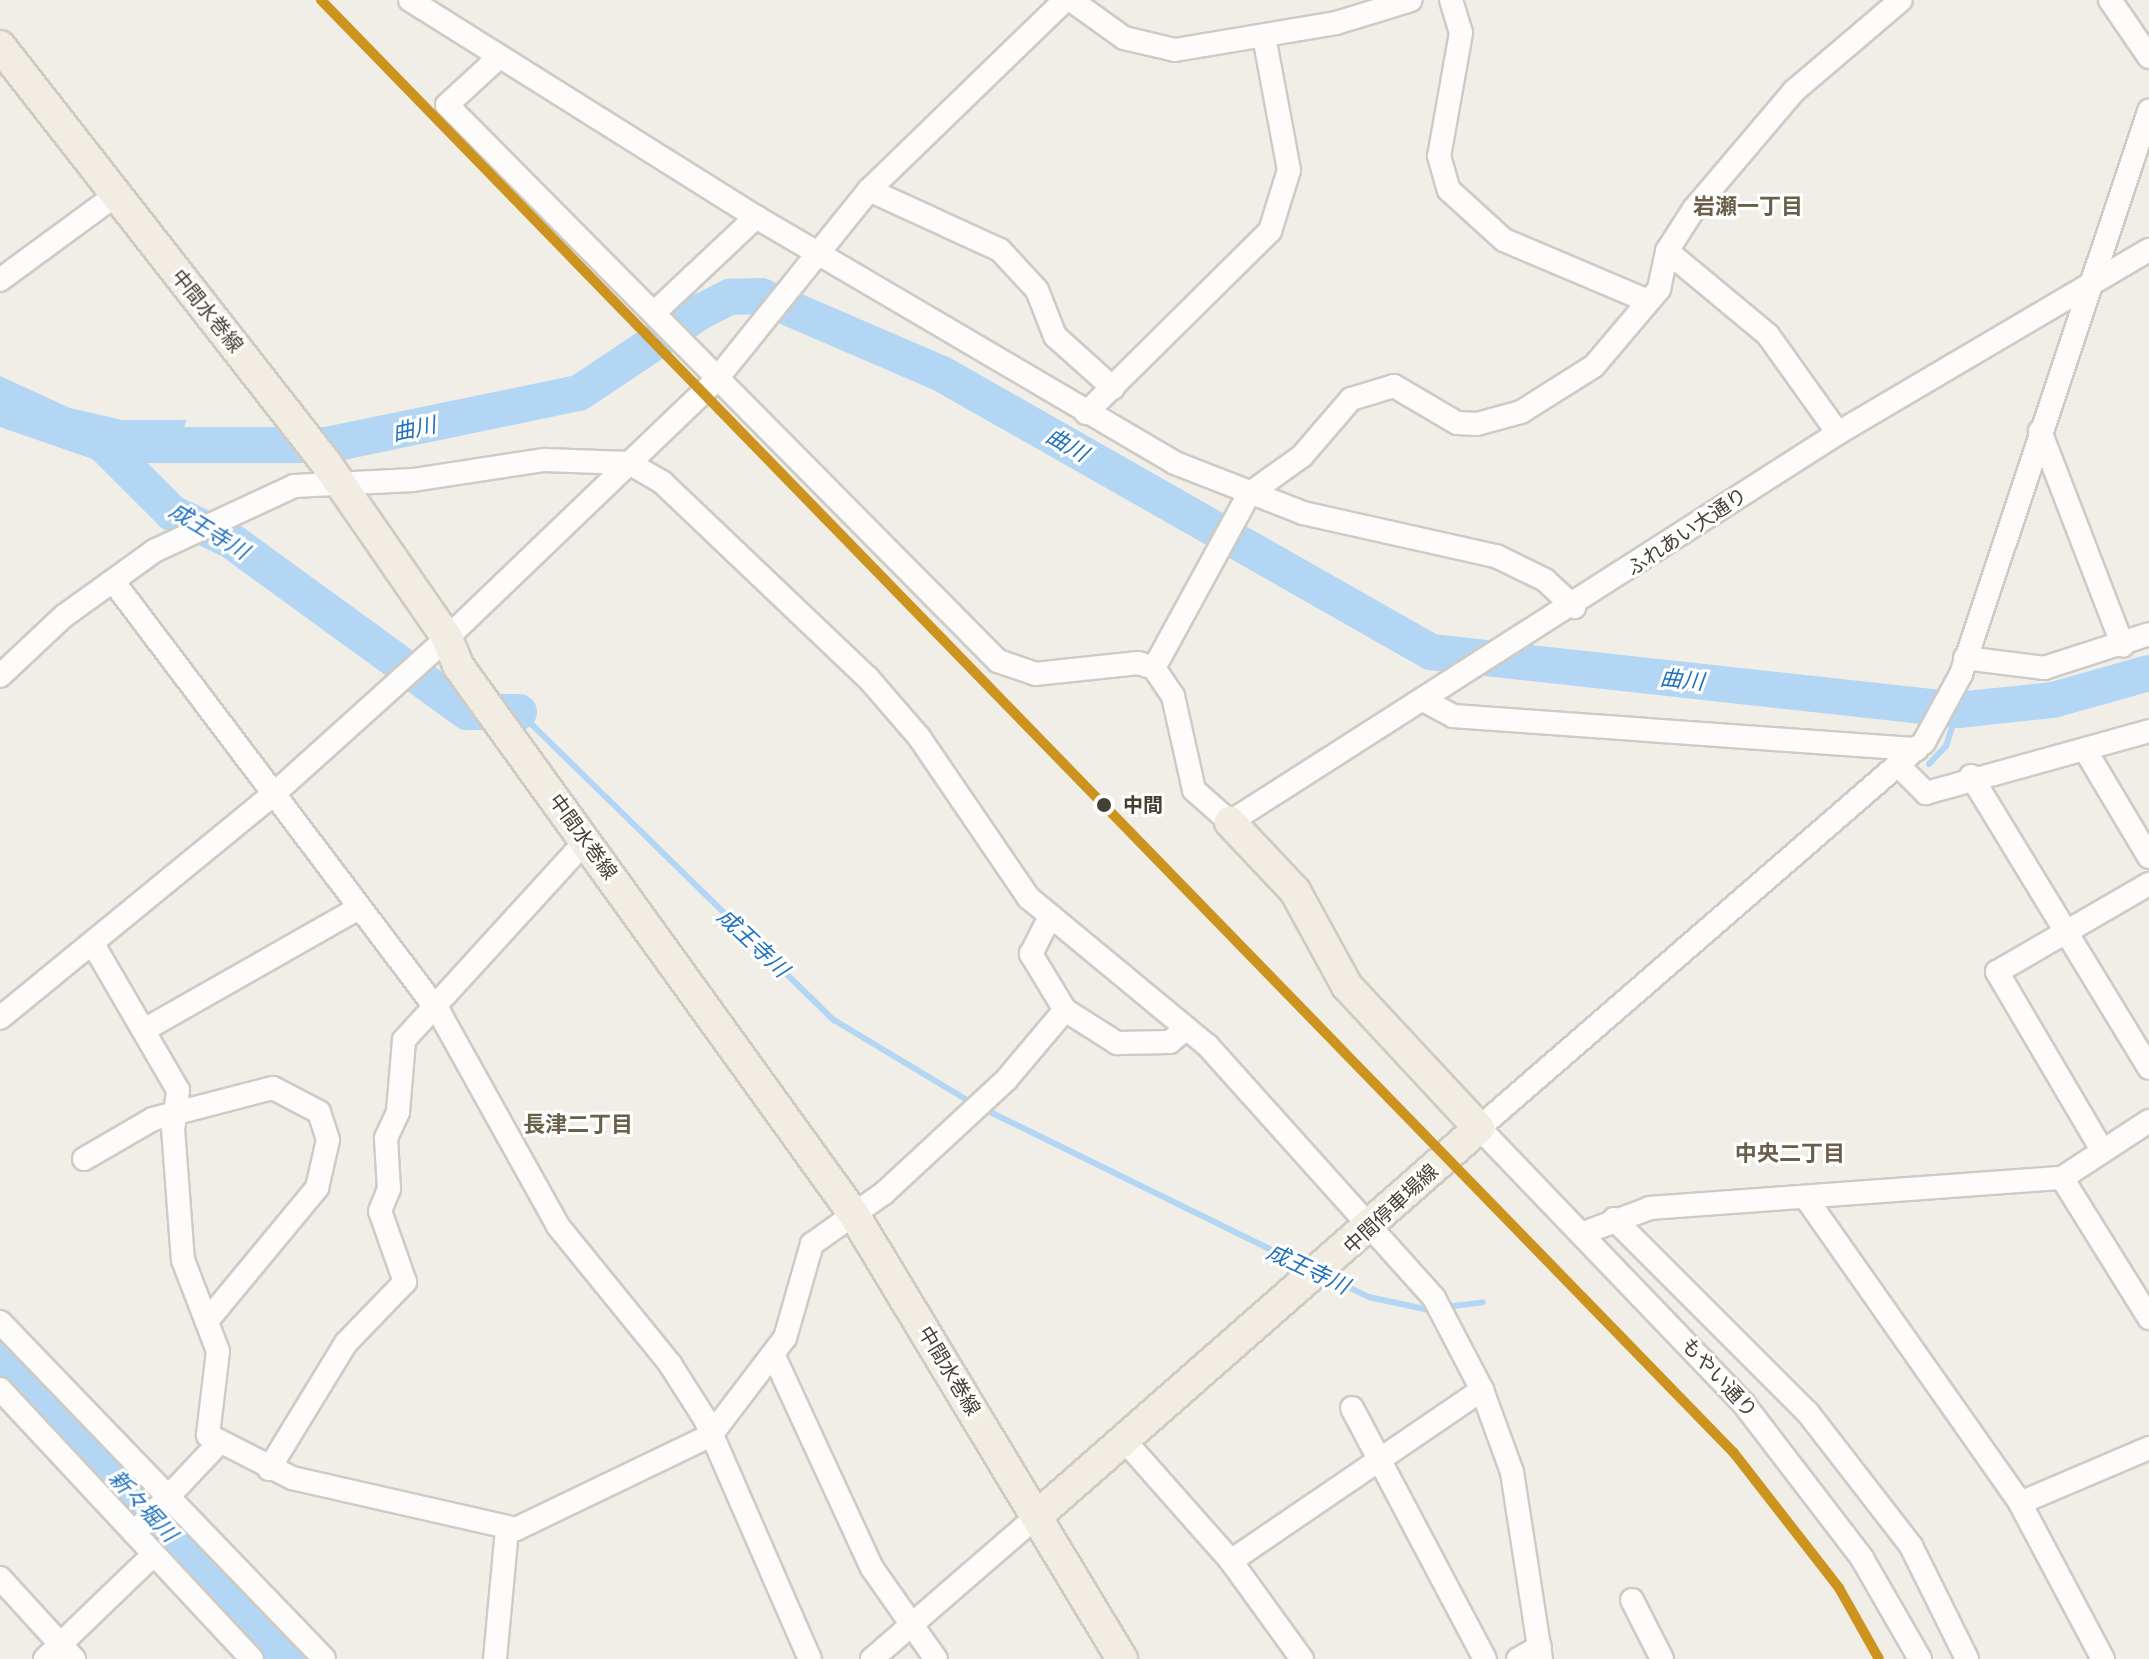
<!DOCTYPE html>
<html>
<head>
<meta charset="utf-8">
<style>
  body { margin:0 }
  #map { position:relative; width:2149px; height:1659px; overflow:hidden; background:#f0eee7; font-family:Rubik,"Noto Sans JP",sans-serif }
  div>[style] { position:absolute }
  .water>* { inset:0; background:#b2d6f3 }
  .stream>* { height:6px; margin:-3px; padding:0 3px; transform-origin:3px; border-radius:3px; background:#b2d6f3 }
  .river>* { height:36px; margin:-18px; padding:0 18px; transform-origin:18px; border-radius:18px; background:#b2d6f3 }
  .roads { filter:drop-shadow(2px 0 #cecbc5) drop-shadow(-2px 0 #cecbc5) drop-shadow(0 2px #cecbc5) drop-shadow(0 -2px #cecbc5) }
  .minor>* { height:22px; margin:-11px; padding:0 11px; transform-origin:11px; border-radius:11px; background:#fdfcfb }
  .major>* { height:30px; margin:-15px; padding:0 15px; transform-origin:15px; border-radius:15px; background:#f1ede2 }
  .rail-1>* { height:10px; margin:-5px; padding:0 5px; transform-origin:5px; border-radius:5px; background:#cd931f }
  .dots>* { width:22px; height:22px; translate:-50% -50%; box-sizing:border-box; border:4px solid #fff; border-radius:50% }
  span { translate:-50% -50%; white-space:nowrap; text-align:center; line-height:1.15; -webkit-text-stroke:6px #fff; paint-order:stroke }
  .street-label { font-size:20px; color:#464033 }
  .stop-label { font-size:20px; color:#464033; font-weight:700 }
  .left { translate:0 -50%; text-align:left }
  .neighbourhood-label { font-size:22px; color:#6a5f49; font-weight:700 }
  .water-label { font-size:22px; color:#2072be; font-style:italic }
</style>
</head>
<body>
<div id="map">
  <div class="water">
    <div style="clip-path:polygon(0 376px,70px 408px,122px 420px,187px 420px,171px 456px,147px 453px,145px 469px,104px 463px,0 427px)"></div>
  </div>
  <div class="stream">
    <div style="left:519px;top:712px;width:441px;rotate:44.4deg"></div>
    <div style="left:834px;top:1020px;width:163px;rotate:31deg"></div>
    <div style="left:1929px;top:764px;width:25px;rotate:-47deg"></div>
    <div style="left:1946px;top:746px;width:38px;rotate:-72deg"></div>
    <div style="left:984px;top:1109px;width:361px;rotate:26.1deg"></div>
    <div style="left:1325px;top:1276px;width:49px;rotate:25.5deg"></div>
    <div style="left:1369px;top:1297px;width:66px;rotate:12.2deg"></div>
    <div style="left:1445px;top:1307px;width:38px;rotate:-7deg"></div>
  </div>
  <div class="river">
    <div style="left:104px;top:445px;width:96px;rotate:45deg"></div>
    <div style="left:172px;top:513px;width:64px;rotate:25deg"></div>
    <div style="left:230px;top:540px;width:293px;rotate:36deg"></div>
    <div style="left:467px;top:712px;width:52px"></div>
    <div style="left:129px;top:445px;width:198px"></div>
    <div style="left:327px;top:445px;width:257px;rotate:-11.7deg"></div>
    <div style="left:579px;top:393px;width:146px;rotate:-33.8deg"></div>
    <div style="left:700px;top:312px;width:34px;rotate:-27deg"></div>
    <div style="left:730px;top:297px;width:31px;rotate:-2deg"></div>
    <div style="left:761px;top:296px;width:197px;rotate:23.3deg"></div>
    <div style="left:942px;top:374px;width:562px;rotate:29.62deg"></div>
    <div style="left:1431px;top:652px;width:530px;rotate:6.28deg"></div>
    <div style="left:1958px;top:710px;width:96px;rotate:-6deg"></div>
    <div style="left:2053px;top:700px;width:100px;rotate:-15.7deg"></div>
    <div style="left:0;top:1352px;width:420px;rotate:46.9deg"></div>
  </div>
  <div class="roads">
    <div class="minor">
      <div style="left:410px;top:0;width:408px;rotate:32.1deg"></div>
      <div style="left:756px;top:217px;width:486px;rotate:30.4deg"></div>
      <div style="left:1175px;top:463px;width:137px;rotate:21.3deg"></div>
      <div style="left:1303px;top:513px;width:198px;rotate:12.6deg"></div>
      <div style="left:1496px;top:556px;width:55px;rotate:26.1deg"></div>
      <div style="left:1545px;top:580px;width:40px;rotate:43deg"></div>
      <div style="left:1071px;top:0;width:65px;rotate:35.6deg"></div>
      <div style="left:1124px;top:38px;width:52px;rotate:13.2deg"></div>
      <div style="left:1175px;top:50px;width:163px;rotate:-9.5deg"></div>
      <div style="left:1336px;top:23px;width:78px;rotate:-17deg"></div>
      <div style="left:1451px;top:0;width:34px;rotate:73deg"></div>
      <div style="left:1461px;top:33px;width:125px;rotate:100.1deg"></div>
      <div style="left:1439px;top:156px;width:35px;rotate:74deg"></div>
      <div style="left:1449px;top:190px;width:74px;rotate:42.3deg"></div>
      <div style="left:1504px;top:240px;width:156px;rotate:23deg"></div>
      <div style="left:2110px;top:0;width:69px;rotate:55.6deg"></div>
      <div style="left:497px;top:59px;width:68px;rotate:137.4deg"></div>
      <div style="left:447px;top:105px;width:783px;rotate:45.26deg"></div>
      <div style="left:998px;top:661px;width:39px;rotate:19deg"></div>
      <div style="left:1035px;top:674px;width:104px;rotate:-6.1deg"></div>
      <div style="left:1138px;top:663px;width:17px;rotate:17deg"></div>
      <div style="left:1154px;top:668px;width:34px;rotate:56deg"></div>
      <div style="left:1173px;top:696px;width:96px;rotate:77.4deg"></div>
      <div style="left:1194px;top:790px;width:48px;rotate:41.6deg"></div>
      <div style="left:1230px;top:822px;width:722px;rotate:-32.61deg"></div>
      <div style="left:1838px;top:433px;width:361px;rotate:-30.5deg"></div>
      <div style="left:869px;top:190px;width:144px;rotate:24.6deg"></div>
      <div style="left:1000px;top:250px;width:54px;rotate:47.2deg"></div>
      <div style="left:1037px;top:290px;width:49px;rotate:68.6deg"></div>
      <div style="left:1055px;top:336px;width:78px;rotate:41.9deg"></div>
      <div style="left:1667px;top:251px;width:131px;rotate:39.7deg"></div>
      <div style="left:1768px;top:335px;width:120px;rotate:54.5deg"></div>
      <div style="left:0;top:280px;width:140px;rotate:-36.3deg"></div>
      <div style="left:655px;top:312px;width:139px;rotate:-43.2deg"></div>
      <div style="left:1086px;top:413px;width:259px;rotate:-44.7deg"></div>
      <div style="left:1270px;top:231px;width:64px;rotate:-72.7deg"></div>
      <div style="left:1289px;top:170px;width:135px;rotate:-100.6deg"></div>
      <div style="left:2040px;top:431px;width:230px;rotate:68.9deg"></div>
      <div style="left:113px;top:581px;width:540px;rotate:52.9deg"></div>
      <div style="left:439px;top:1012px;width:245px;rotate:60.9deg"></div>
      <div style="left:558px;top:1226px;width:178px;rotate:50.9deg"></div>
      <div style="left:670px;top:1364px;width:65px;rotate:57.5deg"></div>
      <div style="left:705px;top:1419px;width:262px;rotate:66.4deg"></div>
      <div style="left:1965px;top:658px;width:80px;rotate:7.2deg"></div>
      <div style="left:2044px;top:668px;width:110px;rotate:-17.9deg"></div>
      <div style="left:1154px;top:668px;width:198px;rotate:-61.4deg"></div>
      <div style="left:1249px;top:494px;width:65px;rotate:-35.6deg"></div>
      <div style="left:1302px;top:456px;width:75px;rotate:-49.3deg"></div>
      <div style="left:1351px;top:399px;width:45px;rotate:-16.8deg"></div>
      <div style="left:1394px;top:386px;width:73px;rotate:30.4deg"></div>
      <div style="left:1457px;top:423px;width:20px;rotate:3deg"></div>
      <div style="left:1477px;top:424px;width:46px;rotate:-15.3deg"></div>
      <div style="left:1521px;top:412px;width:86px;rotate:-32.2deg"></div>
      <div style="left:1594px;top:366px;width:101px;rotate:-49.8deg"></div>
      <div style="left:1659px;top:289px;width:39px;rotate:-78deg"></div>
      <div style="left:1667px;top:251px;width:50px;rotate:-57.3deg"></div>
      <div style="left:1694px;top:209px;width:155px;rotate:-49.7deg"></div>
      <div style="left:1794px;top:91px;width:140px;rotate:-40.4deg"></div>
      <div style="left:0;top:676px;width:88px;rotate:-43.2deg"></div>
      <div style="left:64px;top:616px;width:111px;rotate:-35.8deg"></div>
      <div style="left:154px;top:551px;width:154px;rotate:-24.9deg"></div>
      <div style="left:294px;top:486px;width:119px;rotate:-2.9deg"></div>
      <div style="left:413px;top:480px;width:133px;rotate:-8.7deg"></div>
      <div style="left:544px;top:460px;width:85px;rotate:2deg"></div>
      <div style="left:629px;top:463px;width:39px;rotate:30deg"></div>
      <div style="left:663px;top:483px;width:283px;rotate:43.6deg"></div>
      <div style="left:868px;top:678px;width:78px;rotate:49.2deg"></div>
      <div style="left:919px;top:737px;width:195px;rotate:55.7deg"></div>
      <div style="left:1029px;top:898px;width:232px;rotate:39.6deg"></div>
      <div style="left:1208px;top:1046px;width:338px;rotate:48.1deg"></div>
      <div style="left:1434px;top:1298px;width:104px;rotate:62.4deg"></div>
      <div style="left:1482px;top:1390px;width:87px;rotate:69.9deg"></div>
      <div style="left:1512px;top:1472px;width:189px;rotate:81.2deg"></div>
      <div style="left:1425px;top:701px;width:32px;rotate:28deg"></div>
      <div style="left:1453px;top:716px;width:465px;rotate:4.1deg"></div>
      <div style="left:2087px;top:753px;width:121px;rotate:59.2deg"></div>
      <div style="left:1900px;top:767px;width:37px;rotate:45deg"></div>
      <div style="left:1926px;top:793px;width:231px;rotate:-15.5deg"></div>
      <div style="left:1971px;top:776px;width:342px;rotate:58.6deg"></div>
      <div style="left:93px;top:944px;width:169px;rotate:59.8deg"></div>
      <div style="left:178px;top:1090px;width:38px;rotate:97deg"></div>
      <div style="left:173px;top:1128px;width:132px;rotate:85.7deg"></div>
      <div style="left:183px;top:1260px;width:97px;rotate:69deg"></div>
      <div style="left:218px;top:1351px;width:85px;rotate:96.8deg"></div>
      <div style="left:208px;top:1435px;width:94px;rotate:27.1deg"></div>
      <div style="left:292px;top:1478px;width:230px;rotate:12.8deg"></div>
      <div style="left:516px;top:1529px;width:216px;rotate:-25.7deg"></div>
      <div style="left:711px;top:1435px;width:122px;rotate:-52.7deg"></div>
      <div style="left:785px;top:1338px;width:98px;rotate:-74deg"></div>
      <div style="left:812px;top:1244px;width:88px;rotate:-35.3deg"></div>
      <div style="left:884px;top:1193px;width:166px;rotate:-42.8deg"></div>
      <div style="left:1006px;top:1080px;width:92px;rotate:-49.9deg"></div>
      <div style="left:1065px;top:1010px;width:66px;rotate:-121.3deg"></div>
      <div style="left:1031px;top:954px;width:39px;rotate:-63deg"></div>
      <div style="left:1065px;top:1010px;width:62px;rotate:32.4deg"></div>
      <div style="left:1117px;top:1043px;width:53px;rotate:-1.1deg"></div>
      <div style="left:1170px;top:1042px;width:21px;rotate:-41deg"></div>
      <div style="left:0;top:1018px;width:357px;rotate:-39.3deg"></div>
      <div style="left:276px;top:792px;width:230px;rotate:-42deg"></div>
      <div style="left:447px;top:638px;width:371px;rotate:-43.8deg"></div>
      <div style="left:715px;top:381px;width:245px;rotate:-51.1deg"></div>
      <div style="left:869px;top:190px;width:273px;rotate:-44.1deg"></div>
      <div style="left:144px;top:1030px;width:247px;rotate:-29.6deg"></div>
      <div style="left:2102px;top:1150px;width:207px;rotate:-120.5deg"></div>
      <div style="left:1997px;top:972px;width:176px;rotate:-30.1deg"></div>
      <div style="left:84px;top:1159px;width:80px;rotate:-30.1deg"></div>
      <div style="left:153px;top:1119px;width:124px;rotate:-14.5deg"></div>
      <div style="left:273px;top:1088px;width:52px;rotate:27.6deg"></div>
      <div style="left:319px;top:1112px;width:29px;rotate:72deg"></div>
      <div style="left:328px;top:1140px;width:49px;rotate:102.9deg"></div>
      <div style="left:317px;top:1188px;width:173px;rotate:129.6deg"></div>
      <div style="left:2062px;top:1178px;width:165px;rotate:58.1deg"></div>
      <div style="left:1806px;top:1198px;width:373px;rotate:54.9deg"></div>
      <div style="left:2020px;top:1503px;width:177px;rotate:62deg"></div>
      <div style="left:1614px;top:1219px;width:274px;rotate:45deg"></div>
      <div style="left:1808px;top:1413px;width:168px;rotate:52.2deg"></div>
      <div style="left:1911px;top:1546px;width:126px;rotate:63.6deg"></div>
      <div style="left:1581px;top:1234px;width:74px;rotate:-20.6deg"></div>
      <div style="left:1650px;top:1208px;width:413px;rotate:-4.2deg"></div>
      <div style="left:2062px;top:1178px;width:104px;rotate:-33.2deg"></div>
      <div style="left:0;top:1322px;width:467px;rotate:46.1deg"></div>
      <div style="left:773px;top:1354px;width:236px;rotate:65.2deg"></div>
      <div style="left:872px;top:1568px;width:111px;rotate:54.9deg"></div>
      <div style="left:0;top:1389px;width:369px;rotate:47deg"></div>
      <div style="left:1352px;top:1408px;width:284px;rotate:62.1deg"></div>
      <div style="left:1124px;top:1440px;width:162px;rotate:48.5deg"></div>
      <div style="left:1231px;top:1561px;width:121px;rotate:54.1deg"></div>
      <div style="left:269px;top:1469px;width:148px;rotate:-58.6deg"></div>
      <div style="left:346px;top:1343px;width:85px;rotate:-46deg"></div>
      <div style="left:405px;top:1282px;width:75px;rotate:-109.4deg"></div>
      <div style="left:380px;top:1211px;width:24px;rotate:-68deg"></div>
      <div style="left:389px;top:1189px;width:51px;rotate:-93.4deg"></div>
      <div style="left:386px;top:1138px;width:29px;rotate:-65deg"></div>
      <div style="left:398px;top:1112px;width:72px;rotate:-85.2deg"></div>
      <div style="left:404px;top:1040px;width:270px;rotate:-47.6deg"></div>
      <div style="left:2020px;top:1503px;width:140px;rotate:-23.1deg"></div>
      <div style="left:134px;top:1533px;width:122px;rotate:-46.7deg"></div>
      <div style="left:1231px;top:1561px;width:304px;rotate:-34.3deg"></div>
      <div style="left:0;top:1578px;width:110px;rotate:47.6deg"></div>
      <div style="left:1632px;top:1600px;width:66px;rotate:63deg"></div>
      <div style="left:45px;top:1659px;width:150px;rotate:-43.9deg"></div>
      <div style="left:495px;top:1659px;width:131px;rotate:-84.7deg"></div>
      <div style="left:872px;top:1659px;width:218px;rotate:-40.9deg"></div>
      <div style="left:1518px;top:1659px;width:25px;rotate:-29deg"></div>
      <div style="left:1920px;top:1659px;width:116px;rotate:-119.9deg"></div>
      <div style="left:1862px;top:1558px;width:194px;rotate:-127.5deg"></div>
      <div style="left:1744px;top:1404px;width:383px;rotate:-133.8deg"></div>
      <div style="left:1479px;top:1128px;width:589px;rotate:-40.94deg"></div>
      <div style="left:1924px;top:742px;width:77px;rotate:-61.4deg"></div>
      <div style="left:1961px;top:674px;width:594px;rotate:-71.53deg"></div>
    </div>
    <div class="major">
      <div style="left:0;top:46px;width:529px;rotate:51.98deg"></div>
      <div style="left:326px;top:463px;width:213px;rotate:55.3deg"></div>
      <div style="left:447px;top:638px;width:31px;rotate:68deg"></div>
      <div style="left:459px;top:667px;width:673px;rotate:54.19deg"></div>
      <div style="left:853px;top:1213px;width:521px;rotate:58.9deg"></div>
      <div style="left:1037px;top:1516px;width:588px;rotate:-41.28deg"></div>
      <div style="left:1479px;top:1128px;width:194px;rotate:-132.9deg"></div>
      <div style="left:1347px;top:986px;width:108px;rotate:-118.7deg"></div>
      <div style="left:1295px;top:891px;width:95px;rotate:-133.3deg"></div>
    </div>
  </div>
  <div class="rail-1">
    <div style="left:321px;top:0;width:2027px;rotate:45.8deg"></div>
    <div style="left:1734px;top:1453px;width:171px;rotate:52.1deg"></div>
    <div style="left:1839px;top:1588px;width:81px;rotate:60.6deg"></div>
  </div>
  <div class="dots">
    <div style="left:1104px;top:805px;background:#464033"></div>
  </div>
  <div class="street-label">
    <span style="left:207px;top:311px;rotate:51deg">中間水巻線</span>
    <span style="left:1687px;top:532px;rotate:-34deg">ふれあい大通り</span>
    <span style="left:583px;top:837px;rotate:54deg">中間水巻線</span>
    <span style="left:1391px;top:1209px;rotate:-43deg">中間停車場線</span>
    <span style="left:949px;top:1371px;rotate:59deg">中間水巻線</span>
    <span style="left:1719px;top:1378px;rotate:47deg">もやい通り</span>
  </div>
  <div class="stop-label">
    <span class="left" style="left:1123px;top:805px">中間</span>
  </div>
  <div class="neighbourhood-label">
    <span style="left:1748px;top:207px">岩瀬一丁目</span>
    <span style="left:578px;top:1125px">長津二丁目</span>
    <span style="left:1790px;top:1154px">中央二丁目</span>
  </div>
  <div class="water-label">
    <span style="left:414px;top:429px;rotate:-12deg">曲川</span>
    <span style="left:1067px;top:445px;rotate:30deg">曲川</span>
    <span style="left:209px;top:531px;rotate:31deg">成王寺川</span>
    <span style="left:1682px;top:680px;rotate:6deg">曲川</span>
    <span style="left:753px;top:943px;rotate:43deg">成王寺川</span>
    <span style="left:1308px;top:1269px;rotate:25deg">成王寺川</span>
    <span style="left:143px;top:1506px;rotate:47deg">新々堀川</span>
  </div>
</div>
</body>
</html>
